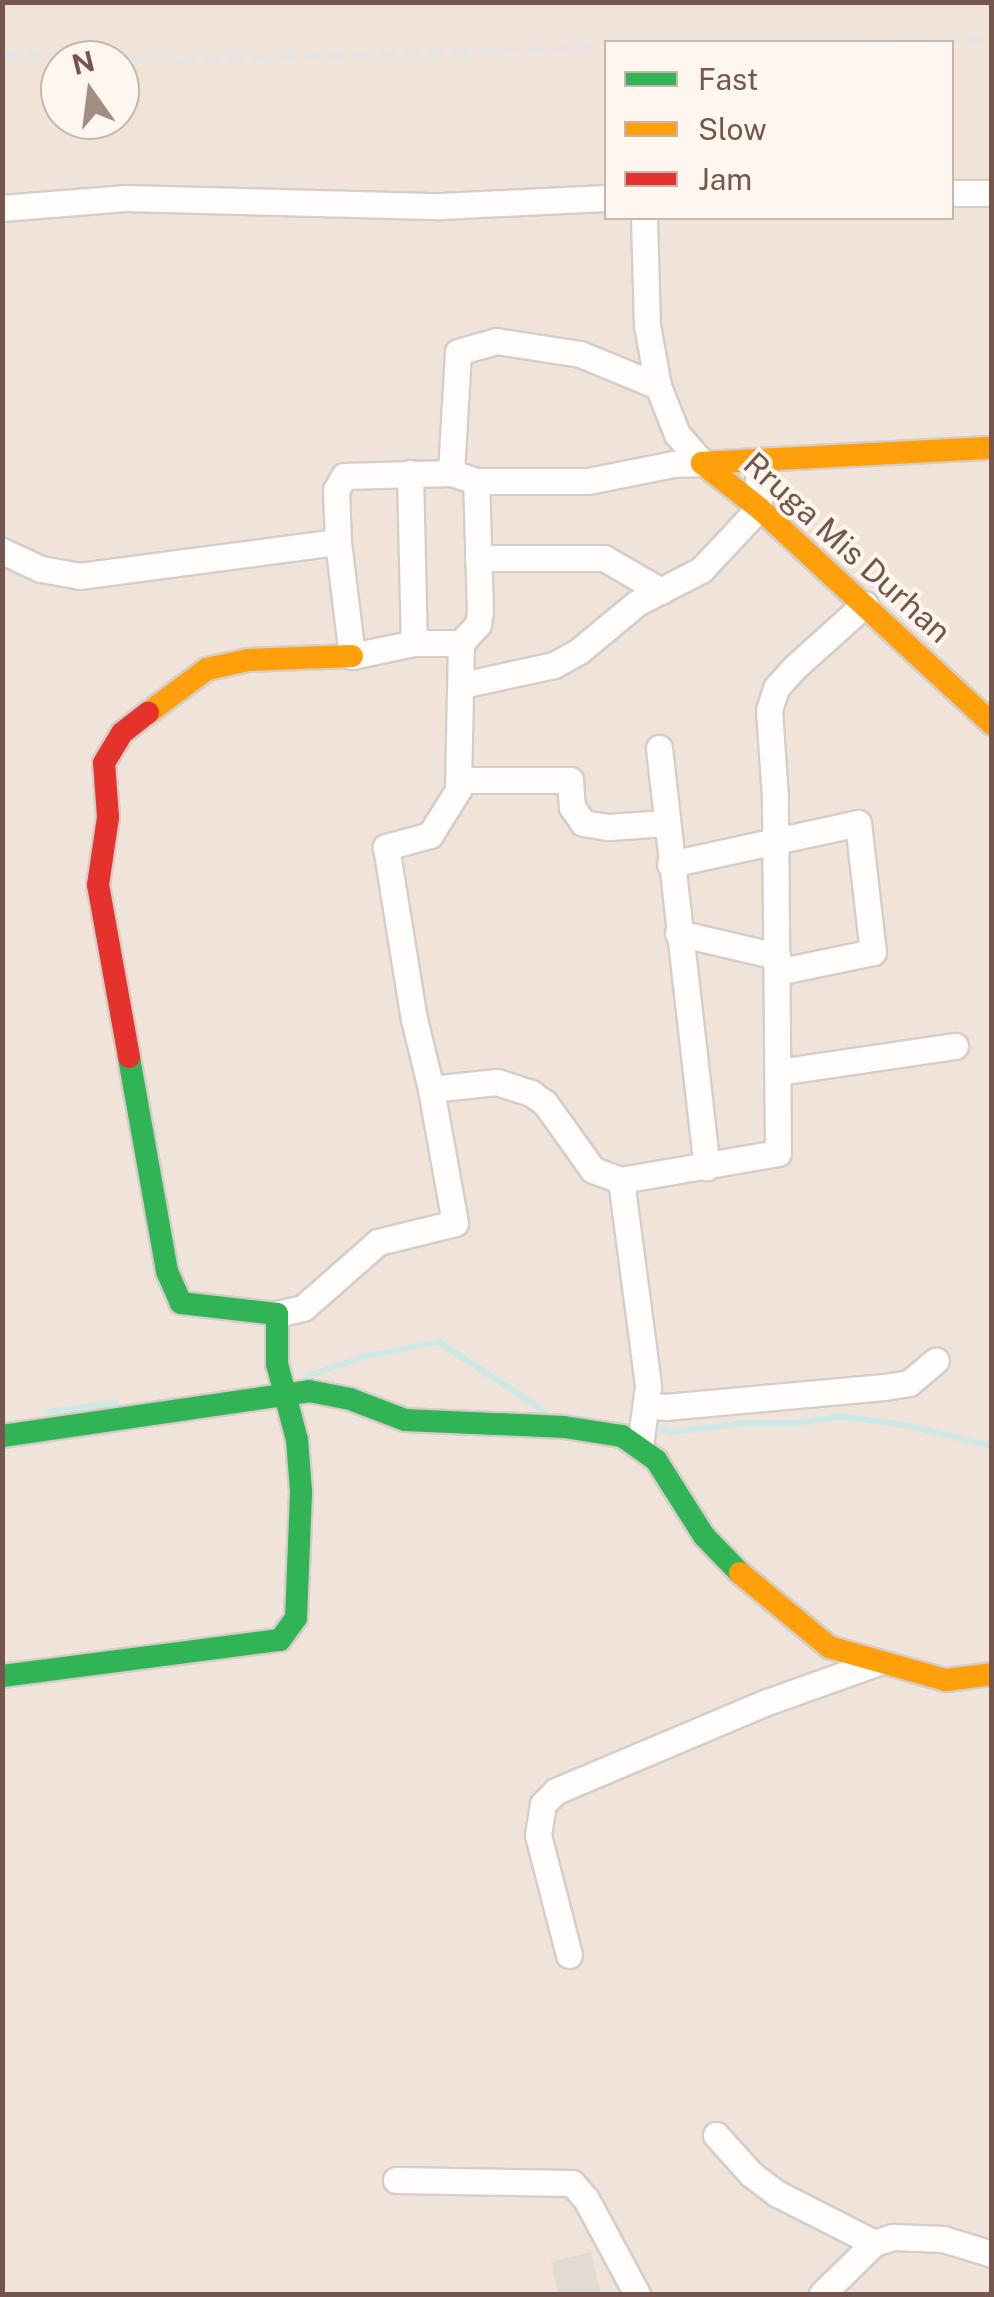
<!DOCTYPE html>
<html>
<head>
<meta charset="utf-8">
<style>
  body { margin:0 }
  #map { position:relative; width:994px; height:2297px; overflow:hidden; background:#f7f2ec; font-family:"Public Sans",sans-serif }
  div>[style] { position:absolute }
  .residential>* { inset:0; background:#f0e4da }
  .stream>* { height:6px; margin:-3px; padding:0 3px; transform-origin:3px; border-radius:3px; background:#cee8e7 }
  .building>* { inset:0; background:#e4dad4 }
  .roads { filter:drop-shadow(2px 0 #d6cdc9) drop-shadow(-2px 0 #d6cdc9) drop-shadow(0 2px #d6cdc9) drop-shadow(0 -2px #d6cdc9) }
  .street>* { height:25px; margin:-12.5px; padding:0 12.5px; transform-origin:12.5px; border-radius:12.5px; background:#fefdfc }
  .fast>* { height:22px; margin:-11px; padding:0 11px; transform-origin:11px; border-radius:11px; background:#30b455 }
  .slow>* { height:22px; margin:-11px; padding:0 11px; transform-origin:11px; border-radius:11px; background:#ff9f0a }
  .jam>* { height:22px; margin:-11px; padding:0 11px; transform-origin:11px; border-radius:11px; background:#e5322d }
  .rail>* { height:6px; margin-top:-3px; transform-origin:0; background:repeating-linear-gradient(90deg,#e5e3e5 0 15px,transparent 0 25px) }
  span { translate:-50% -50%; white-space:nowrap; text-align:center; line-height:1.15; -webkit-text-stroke:8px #fef6ef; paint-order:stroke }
  .street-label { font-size:32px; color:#75564d }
  .frame { position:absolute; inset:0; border:5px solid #75564d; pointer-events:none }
  .legend { position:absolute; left:604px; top:40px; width:350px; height:180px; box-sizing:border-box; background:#fef6ef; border:2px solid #c7b6ae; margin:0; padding:12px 18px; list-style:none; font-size:30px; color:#75564d }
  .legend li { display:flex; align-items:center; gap:20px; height:50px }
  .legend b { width:50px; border:2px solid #c7b6ae }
  .north { position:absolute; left:40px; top:40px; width:100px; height:100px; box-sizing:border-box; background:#fef6ef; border:2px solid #c7b6ae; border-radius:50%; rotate:346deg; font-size:28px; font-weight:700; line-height:40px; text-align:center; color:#75564d }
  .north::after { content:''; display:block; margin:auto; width:35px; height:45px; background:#a28d85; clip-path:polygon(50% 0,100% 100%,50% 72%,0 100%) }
</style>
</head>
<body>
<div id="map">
  <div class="residential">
    <div style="clip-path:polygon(evenodd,3px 3px,991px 3px,991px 2294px,3px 2294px,3px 3px,606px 42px,952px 42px,952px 218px,606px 218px,606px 42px,3px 3px,60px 60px,120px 60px,120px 120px,60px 120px,60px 60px)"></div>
  </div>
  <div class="stream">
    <div style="left:308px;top:1376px;width:57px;rotate:-19.4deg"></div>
    <div style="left:362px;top:1357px;width:78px;rotate:-11deg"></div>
    <div style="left:439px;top:1342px;width:127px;rotate:33.4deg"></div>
    <div style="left:48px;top:1412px;width:68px;rotate:-7.7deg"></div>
    <div style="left:661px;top:1429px;width:11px;rotate:15deg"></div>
    <div style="left:672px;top:1432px;width:72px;rotate:-7.2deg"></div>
    <div style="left:743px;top:1423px;width:57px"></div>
    <div style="left:800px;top:1423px;width:40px;rotate:-10deg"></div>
    <div style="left:839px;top:1416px;width:72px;rotate:8deg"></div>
    <div style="left:910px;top:1426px;width:84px;rotate:13.7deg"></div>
  </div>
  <div class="building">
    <div style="clip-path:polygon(591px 2252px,601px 2294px,558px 2294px,551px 2262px)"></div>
  </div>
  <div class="roads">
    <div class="street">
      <div style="left:952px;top:193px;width:40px"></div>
      <div style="left:2px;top:208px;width:124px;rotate:-4.6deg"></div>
      <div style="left:126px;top:198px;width:315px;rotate:1.5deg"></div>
      <div style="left:441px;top:206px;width:165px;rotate:-2.8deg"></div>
      <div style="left:644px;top:218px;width:107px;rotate:88.4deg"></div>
      <div style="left:647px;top:325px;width:62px;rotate:79.8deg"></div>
      <div style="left:410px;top:473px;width:170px;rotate:88.7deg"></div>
      <div style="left:476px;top:481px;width:112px"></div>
      <div style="left:588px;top:481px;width:87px;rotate:-11.3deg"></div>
      <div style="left:673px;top:464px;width:29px;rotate:-2deg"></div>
      <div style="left:338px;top:542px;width:115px;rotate:83deg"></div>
      <div style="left:352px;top:656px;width:63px;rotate:-11.8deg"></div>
      <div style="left:414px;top:643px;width:47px"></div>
      <div style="left:461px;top:643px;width:25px;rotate:-48deg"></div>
      <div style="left:478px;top:624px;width:12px;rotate:-81deg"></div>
      <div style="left:480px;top:612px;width:131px;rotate:-91.7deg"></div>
      <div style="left:476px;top:481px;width:26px;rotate:-162deg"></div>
      <div style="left:2px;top:551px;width:43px;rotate:24.8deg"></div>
      <div style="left:41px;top:569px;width:39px;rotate:10deg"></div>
      <div style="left:79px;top:576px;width:261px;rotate:-7.5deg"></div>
      <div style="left:338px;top:542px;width:52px;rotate:-92.2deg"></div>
      <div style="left:336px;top:490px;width:16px;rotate:-60deg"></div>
      <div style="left:344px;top:476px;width:107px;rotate:-1.6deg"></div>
      <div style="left:451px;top:473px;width:121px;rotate:-86.7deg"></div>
      <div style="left:458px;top:352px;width:40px;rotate:-16deg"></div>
      <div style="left:496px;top:341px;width:85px;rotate:8.8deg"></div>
      <div style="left:580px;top:354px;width:84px;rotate:22.3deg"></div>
      <div style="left:658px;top:386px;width:52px;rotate:68.4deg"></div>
      <div style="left:677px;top:434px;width:38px;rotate:49deg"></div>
      <div style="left:478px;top:558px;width:126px"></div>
      <div style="left:604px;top:558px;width:66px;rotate:30.1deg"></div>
      <div style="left:461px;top:643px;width:147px;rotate:91.2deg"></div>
      <div style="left:458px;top:790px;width:53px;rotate:121.9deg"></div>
      <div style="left:430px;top:835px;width:46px;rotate:164.7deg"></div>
      <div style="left:386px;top:847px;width:174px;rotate:80.8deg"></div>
      <div style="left:414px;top:1019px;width:72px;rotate:76.3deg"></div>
      <div style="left:431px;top:1089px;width:66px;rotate:-6.1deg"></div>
      <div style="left:497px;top:1082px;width:36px;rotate:18deg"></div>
      <div style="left:531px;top:1093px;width:17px;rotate:36deg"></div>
      <div style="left:545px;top:1103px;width:82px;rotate:54.4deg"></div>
      <div style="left:593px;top:1170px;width:30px;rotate:20deg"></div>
      <div style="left:621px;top:1180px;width:208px;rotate:82.5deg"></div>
      <div style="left:648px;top:1386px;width:61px;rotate:97.6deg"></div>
      <div style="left:462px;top:685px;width:94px;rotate:-12.3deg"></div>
      <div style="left:554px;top:665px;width:29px;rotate:-29deg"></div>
      <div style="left:579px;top:651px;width:75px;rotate:-39.6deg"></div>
      <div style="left:637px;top:603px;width:72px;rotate:-27.3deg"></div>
      <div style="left:701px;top:570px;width:85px;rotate:-46.9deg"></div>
      <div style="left:759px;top:508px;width:47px;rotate:-91.2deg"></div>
      <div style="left:659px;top:748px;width:422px;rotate:83.5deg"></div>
      <div style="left:461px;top:780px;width:109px"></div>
      <div style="left:570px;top:780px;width:27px;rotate:86deg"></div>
      <div style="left:572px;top:807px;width:19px;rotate:55deg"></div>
      <div style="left:583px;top:823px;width:26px;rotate:9deg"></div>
      <div style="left:609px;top:827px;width:57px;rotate:-4deg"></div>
      <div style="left:670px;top:864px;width:192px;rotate:-12.3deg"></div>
      <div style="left:858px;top:823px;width:130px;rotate:83.4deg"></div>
      <div style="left:873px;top:952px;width:98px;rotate:168.2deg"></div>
      <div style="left:678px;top:933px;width:102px;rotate:13.1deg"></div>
      <div style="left:778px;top:1072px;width:179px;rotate:-8.4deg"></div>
      <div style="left:621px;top:1180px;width:159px;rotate:-9.8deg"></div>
      <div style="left:778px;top:1153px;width:355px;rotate:-90.5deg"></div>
      <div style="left:775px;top:798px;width:88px;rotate:-93.9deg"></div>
      <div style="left:769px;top:710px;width:23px;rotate:-72deg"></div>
      <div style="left:776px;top:688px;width:28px;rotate:-48deg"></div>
      <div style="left:795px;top:667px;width:94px;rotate:-42deg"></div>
      <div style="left:277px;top:1314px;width:27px;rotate:-13deg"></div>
      <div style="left:303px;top:1308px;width:100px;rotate:-41.3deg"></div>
      <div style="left:378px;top:1242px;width:79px;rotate:-13.9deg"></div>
      <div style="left:455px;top:1223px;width:136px;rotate:-100.2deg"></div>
      <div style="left:648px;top:1405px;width:17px;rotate:7deg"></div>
      <div style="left:665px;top:1407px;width:220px;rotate:-5.2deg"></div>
      <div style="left:884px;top:1387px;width:25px;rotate:-9deg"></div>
      <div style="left:909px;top:1383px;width:35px;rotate:-40deg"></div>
      <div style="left:569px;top:1955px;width:124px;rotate:-104.5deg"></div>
      <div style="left:538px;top:1835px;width:31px;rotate:-81deg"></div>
      <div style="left:543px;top:1804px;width:18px;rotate:-45deg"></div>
      <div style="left:556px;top:1791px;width:229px;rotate:-22.9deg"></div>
      <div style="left:767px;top:1702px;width:116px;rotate:-19.7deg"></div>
      <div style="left:716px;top:2135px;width:52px;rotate:48.1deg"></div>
      <div style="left:751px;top:2174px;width:31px;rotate:37deg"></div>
      <div style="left:776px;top:2193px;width:110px;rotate:27deg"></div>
      <div style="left:396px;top:2180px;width:176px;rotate:1deg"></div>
      <div style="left:572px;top:2183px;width:21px;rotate:49deg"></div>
      <div style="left:586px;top:2199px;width:108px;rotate:61.8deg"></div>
      <div style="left:822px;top:2294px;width:73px;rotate:-44.4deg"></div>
      <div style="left:874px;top:2243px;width:20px;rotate:-18deg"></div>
      <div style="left:893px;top:2237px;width:50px;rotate:2.3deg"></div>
      <div style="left:943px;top:2239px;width:51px;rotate:17deg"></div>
    </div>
    <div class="fast">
      <div style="left:2px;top:1436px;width:310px;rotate:-8.3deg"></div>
      <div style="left:309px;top:1391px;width:42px;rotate:11deg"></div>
      <div style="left:350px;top:1399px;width:59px;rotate:20.9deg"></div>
      <div style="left:405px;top:1420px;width:159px;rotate:2.5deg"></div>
      <div style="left:564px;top:1427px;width:59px;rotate:8.8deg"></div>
      <div style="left:622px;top:1436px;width:42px;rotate:35.2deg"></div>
      <div style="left:656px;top:1460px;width:90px;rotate:57.7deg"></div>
      <div style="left:704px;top:1536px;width:52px;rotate:45.8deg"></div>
      <div style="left:2px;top:1676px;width:280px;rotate:-7.4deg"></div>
      <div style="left:280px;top:1640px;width:27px;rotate:-54deg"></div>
      <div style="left:296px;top:1618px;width:127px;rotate:-87.7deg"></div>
      <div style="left:301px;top:1491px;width:51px;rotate:-94.5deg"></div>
      <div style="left:297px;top:1440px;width:79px;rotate:-104.7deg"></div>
      <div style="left:277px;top:1364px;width:50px;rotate:-90deg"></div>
      <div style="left:277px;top:1314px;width:97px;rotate:-173.5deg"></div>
      <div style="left:181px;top:1303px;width:35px;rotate:-114deg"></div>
      <div style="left:167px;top:1271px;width:217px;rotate:-100.1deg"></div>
    </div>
    <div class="slow">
      <div style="left:702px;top:463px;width:73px;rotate:38.3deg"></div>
      <div style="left:759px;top:508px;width:318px;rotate:42.8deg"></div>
      <div style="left:702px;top:463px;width:290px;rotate:-3deg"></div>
      <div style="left:148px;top:713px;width:74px;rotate:-36.7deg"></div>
      <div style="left:207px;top:669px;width:42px;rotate:-12.4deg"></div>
      <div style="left:248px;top:660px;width:104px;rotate:-2.2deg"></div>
      <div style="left:740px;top:1573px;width:116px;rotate:39.7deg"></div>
      <div style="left:829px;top:1647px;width:122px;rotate:15.8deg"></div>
      <div style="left:946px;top:1680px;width:46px;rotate:-7.4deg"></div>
    </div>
    <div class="jam">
      <div style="left:129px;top:1057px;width:175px;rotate:-100.2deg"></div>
      <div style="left:98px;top:885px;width:69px;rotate:-81.6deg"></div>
      <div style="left:108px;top:817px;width:54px;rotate:-94.2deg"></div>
      <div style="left:104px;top:763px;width:35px;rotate:-59deg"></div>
      <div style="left:122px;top:733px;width:33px;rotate:-38deg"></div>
    </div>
  </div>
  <div class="rail">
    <div style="left:868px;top:42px;width:124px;rotate:-0.9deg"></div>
    <div style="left:2px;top:53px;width:177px;rotate:2.6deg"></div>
    <div style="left:179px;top:61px;width:427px;rotate:-1.9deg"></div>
  </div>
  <div class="street-label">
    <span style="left:847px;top:548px;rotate:42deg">Rruga Mis Durhan</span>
  </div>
  <div class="frame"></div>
  <ul class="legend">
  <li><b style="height:12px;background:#30b455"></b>Fast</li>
  <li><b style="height:12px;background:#ff9f0a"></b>Slow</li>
  <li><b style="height:12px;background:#e5322d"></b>Jam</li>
  </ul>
  <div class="north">N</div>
</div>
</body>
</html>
